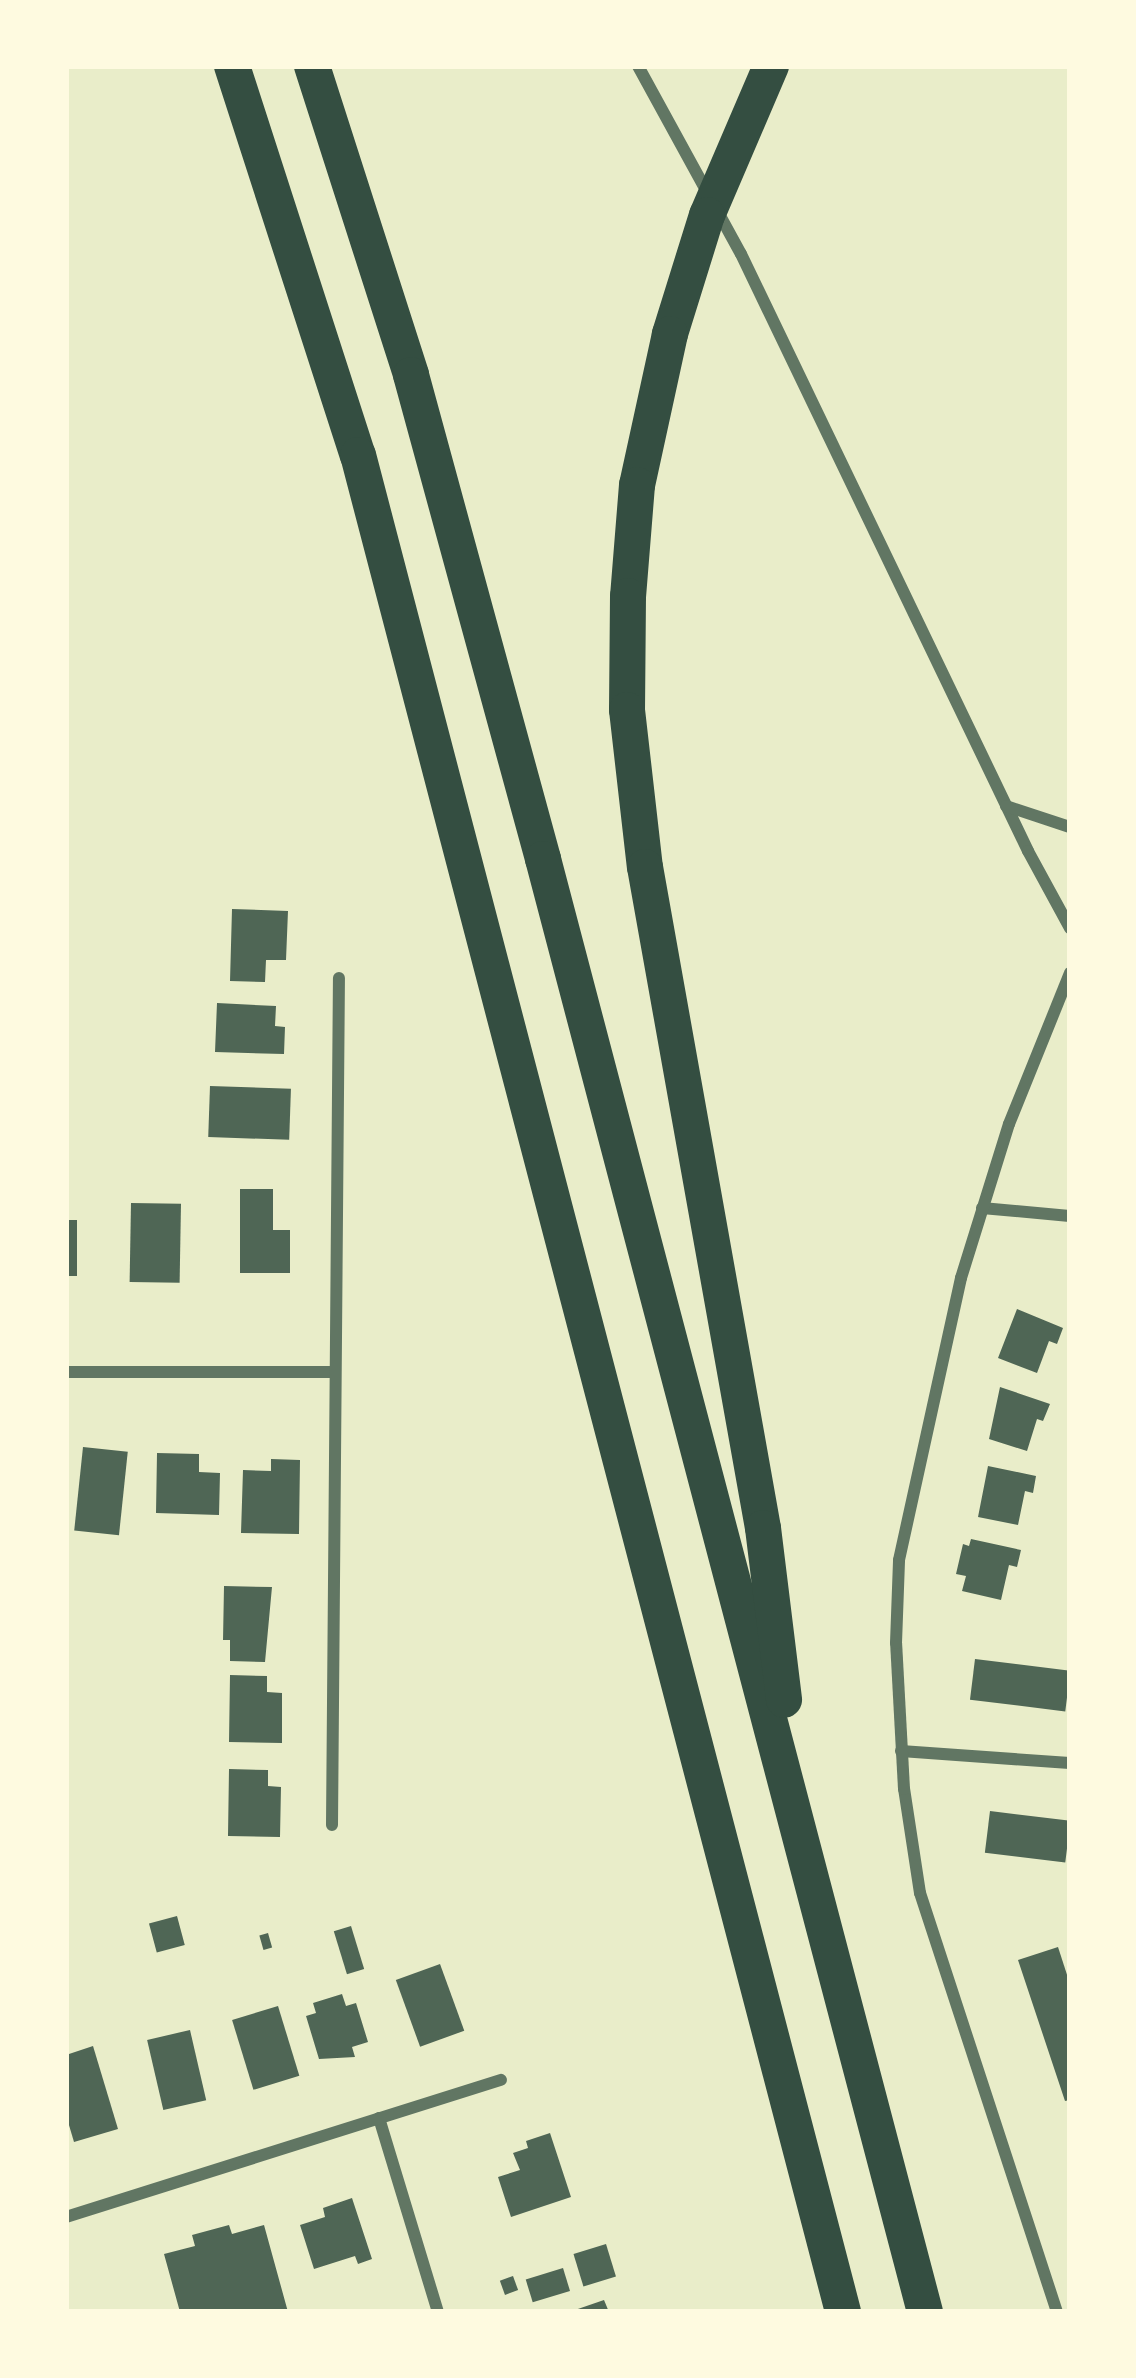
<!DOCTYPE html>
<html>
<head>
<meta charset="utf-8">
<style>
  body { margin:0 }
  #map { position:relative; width:1136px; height:2378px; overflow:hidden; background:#e9edc9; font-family:"Varela Round",sans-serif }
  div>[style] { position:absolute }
  .building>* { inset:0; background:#4f6655; transform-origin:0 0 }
  .minor>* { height:12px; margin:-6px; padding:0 6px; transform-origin:6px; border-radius:6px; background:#617663 }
  .motorway>* { height:36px; margin:-18px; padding:0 18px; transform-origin:18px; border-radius:18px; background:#344e41 }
  span { translate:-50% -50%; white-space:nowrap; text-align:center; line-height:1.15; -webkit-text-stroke:12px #fefae0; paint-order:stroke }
  .frame { position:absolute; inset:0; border:69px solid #fefae0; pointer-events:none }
</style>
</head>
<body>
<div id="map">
  <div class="building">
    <div style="clip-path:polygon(232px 909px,288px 911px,286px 960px,266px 960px,265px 982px,230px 981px)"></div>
    <div style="clip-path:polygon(217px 1003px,276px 1006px,275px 1026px,285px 1027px,284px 1054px,215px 1052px)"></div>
    <div style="left:210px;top:1086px;width:81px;height:51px;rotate:2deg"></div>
    <div style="clip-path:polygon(240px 1189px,273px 1189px,273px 1230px,290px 1230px,290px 1273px,240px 1273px)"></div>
    <div style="left:131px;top:1203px;width:50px;height:79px;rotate:1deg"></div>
    <div style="left:66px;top:1220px;width:11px;height:56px"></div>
    <div style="clip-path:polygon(1017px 1309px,1063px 1328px,1057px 1344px,1049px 1341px,1037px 1373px,998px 1358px)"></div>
    <div style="clip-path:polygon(1000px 1387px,1050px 1404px,1043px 1421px,1037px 1419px,1027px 1451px,989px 1439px)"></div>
    <div style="left:83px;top:1447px;width:45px;height:84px;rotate:6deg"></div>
    <div style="clip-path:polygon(157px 1453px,199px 1454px,199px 1472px,220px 1473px,219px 1515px,156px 1513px)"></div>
    <div style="clip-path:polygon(271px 1459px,300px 1460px,299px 1534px,241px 1533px,243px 1470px,271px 1471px)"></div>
    <div style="clip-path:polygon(988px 1466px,1036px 1476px,1033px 1493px,1025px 1491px,1018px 1525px,978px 1517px)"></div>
    <div style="clip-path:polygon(971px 1539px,1021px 1550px,1017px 1567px,1009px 1565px,1001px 1600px,962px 1591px,966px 1576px,956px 1574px,963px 1544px,969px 1546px)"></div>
    <div style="clip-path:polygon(224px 1586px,272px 1587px,265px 1662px,230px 1661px,230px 1640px,223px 1640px)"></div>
    <div style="left:975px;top:1659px;width:96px;height:41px;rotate:7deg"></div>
    <div style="clip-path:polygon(230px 1675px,267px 1676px,267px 1692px,282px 1693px,282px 1743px,229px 1742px)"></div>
    <div style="clip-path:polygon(229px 1769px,268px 1770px,268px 1786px,281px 1787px,280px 1837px,228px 1836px)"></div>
    <div style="left:990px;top:1811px;width:81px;height:42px;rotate:7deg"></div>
    <div style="left:177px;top:1916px;width:30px;height:29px;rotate:75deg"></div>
    <div style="left:351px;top:1926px;width:45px;height:18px;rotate:73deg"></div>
    <div style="left:268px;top:1933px;width:15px;height:9px;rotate:74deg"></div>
    <div style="clip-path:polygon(1058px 1947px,1070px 1984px,1070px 2100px,1065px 2101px,1018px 1960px)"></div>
    <div style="left:440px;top:1964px;width:71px;height:47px;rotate:70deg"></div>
    <div style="clip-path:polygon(342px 1994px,346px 2006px,356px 2003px,368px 2042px,352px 2047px,355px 2057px,319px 2059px,306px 2016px,316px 2013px,313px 2003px)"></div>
    <div style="left:278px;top:2006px;width:73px;height:48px;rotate:73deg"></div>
    <div style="left:190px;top:2030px;width:72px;height:44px;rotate:77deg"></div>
    <div style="clip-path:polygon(93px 2046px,118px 2129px,74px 2142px,66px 2115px,66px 2055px)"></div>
    <div style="clip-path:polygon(550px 2133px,571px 2197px,511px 2217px,498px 2177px,520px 2170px,513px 2153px,528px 2148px,526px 2141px)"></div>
    <div style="clip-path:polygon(352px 2198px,372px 2259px,358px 2264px,355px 2256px,314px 2269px,300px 2225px,325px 2217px,323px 2208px)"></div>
    <div style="clip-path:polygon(229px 2225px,232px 2234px,264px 2225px,288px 2312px,180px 2312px,164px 2254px,195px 2246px,192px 2235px)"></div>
    <div style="left:606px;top:2244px;width:34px;height:34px;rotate:73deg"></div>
    <div style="left:563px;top:2268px;width:24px;height:39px;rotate:73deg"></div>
    <div style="left:513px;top:2276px;width:15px;height:14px;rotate:70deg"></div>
    <div style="clip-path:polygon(604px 2300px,609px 2312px,573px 2312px,572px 2311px)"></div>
  </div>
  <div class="minor">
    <div style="left:638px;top:66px;width:214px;rotate:61.3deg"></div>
    <div style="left:741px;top:254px;width:662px;rotate:64.32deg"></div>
    <div style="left:1028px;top:851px;width:88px;rotate:61.4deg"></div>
    <div style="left:1006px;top:806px;width:67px;rotate:18.2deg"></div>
    <div style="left:982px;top:1208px;width:88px;rotate:5.2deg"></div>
    <div style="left:66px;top:1372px;width:268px"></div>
    <div style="left:901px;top:1751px;width:169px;rotate:4.1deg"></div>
    <div style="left:332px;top:1825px;width:847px;rotate:-89.53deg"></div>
    <div style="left:379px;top:2118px;width:203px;rotate:73.1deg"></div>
    <div style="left:66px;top:2217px;width:456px;rotate:-17.5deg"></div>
    <div style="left:1057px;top:2312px;width:441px;rotate:-108.1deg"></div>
    <div style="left:920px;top:1893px;width:105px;rotate:-98.7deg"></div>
    <div style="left:904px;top:1789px;width:146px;rotate:-93.1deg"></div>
    <div style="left:896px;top:1643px;width:83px;rotate:-87.9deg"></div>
    <div style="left:899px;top:1560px;width:289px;rotate:-77.6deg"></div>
    <div style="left:961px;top:1278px;width:161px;rotate:-72.7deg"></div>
    <div style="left:1009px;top:1124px;width:163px;rotate:-68deg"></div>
  </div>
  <div class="motorway">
    <div style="left:232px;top:66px;width:409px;rotate:72.1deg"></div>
    <div style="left:358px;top:455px;width:1919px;rotate:75.36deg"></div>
    <div style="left:312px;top:66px;width:324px;rotate:72.2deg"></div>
    <div style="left:411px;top:375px;width:502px;rotate:74.74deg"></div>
    <div style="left:543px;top:859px;width:1502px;rotate:75.27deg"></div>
    <div style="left:771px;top:66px;width:162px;rotate:113.2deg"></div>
    <div style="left:707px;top:215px;width:125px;rotate:107.3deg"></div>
    <div style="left:670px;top:334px;width:155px;rotate:102.3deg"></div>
    <div style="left:637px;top:485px;width:111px;rotate:94.6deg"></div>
    <div style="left:628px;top:596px;width:114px;rotate:90.5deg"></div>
    <div style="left:627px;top:710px;width:158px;rotate:83.5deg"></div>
    <div style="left:645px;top:867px;width:671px;rotate:79.88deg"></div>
    <div style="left:763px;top:1528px;width:173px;rotate:83deg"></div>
  </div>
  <div class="frame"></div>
</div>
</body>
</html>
